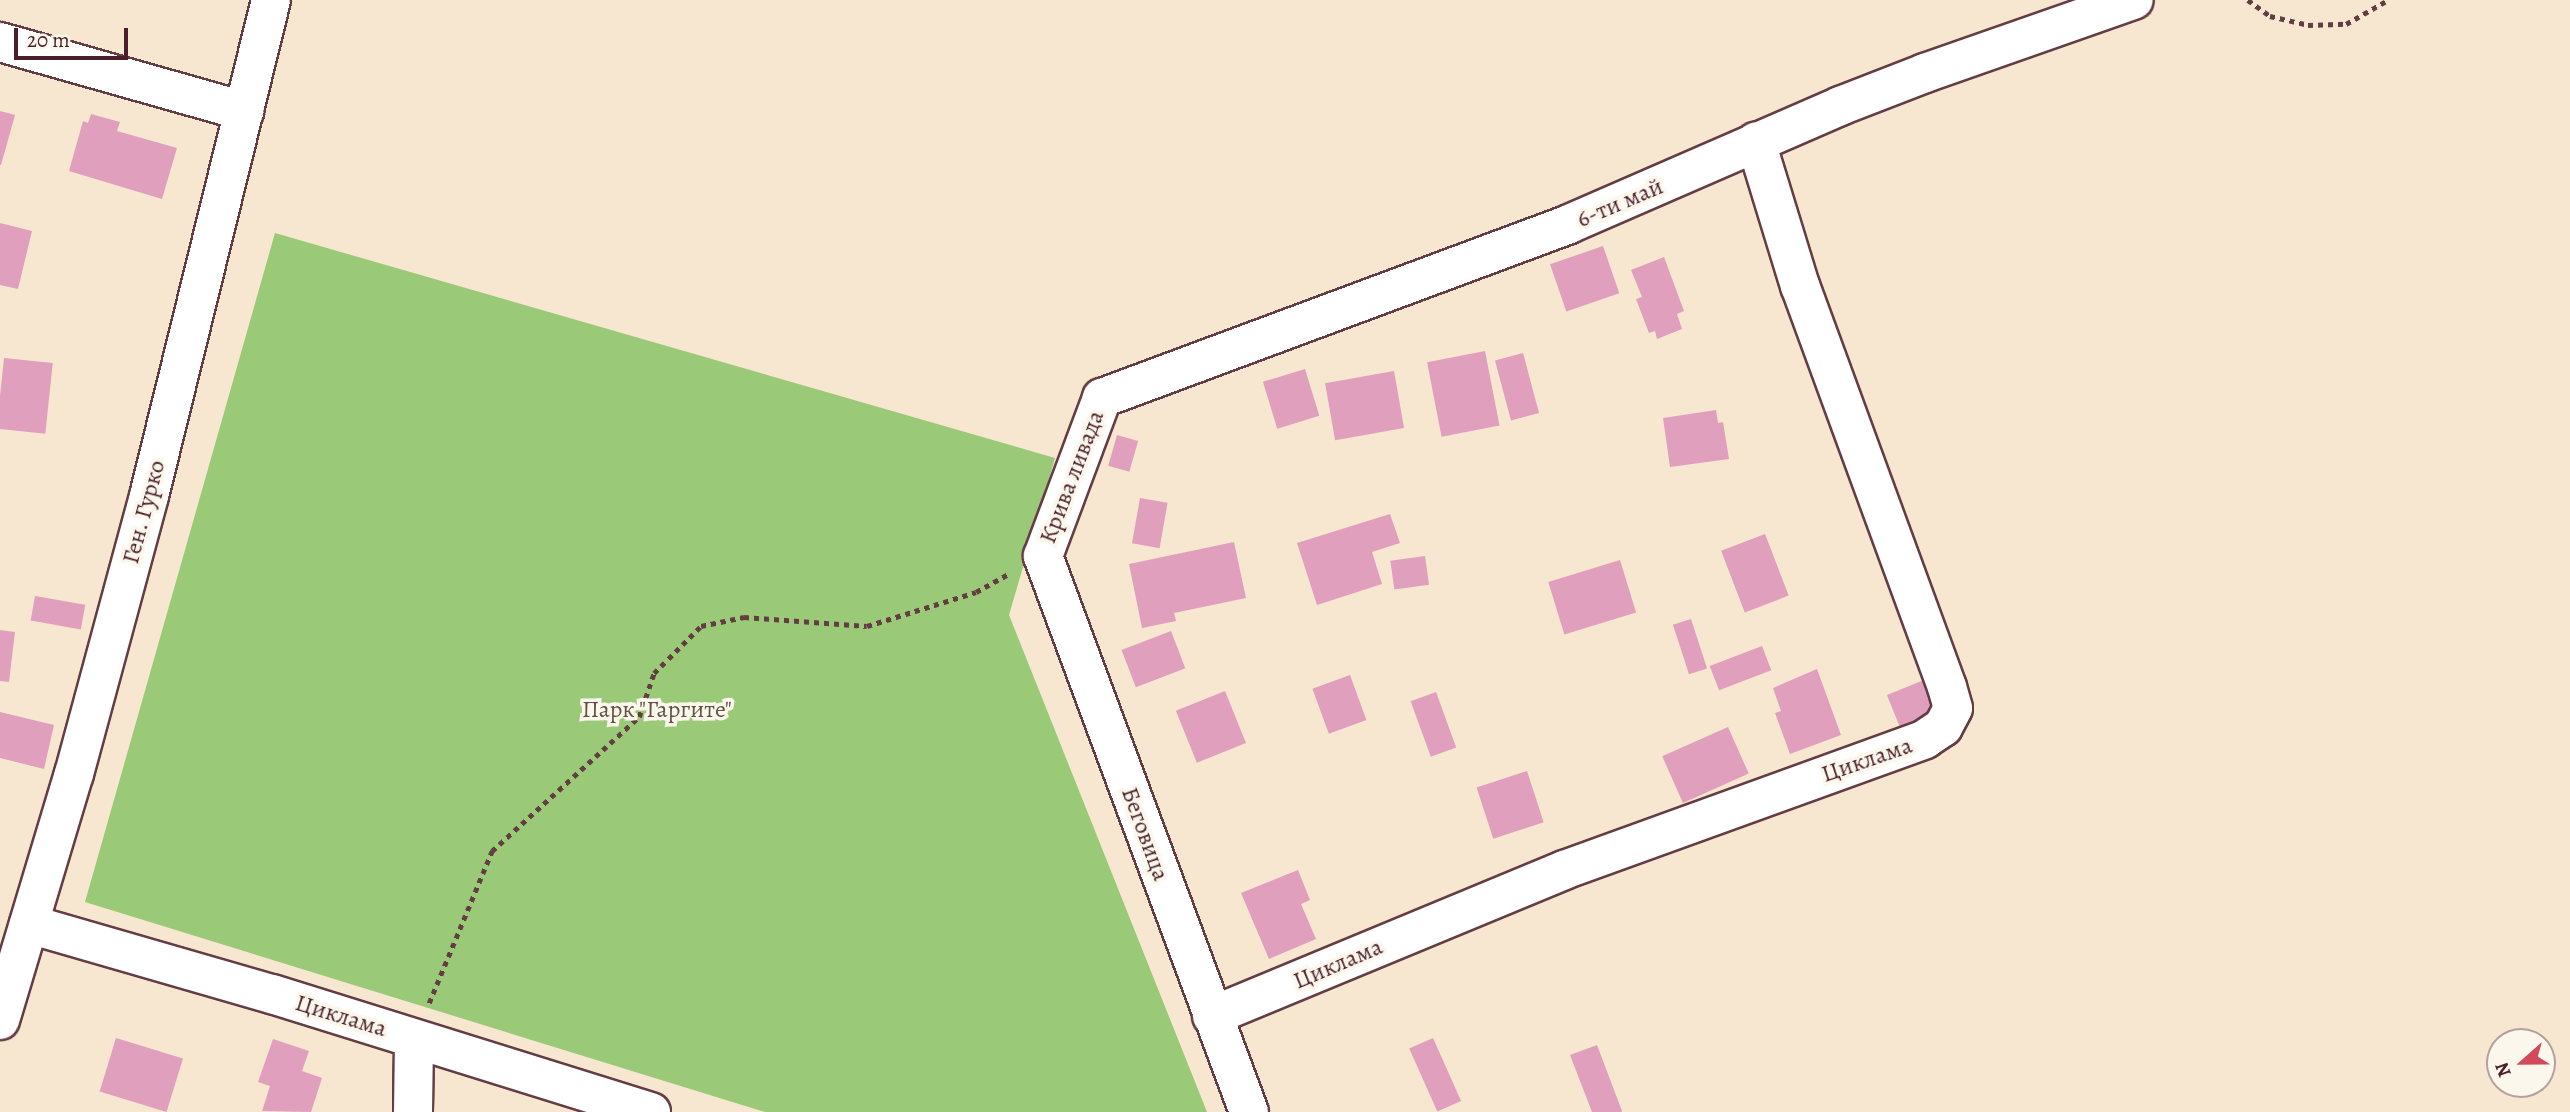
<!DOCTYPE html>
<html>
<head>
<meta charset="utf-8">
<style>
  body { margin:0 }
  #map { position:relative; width:2570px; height:1112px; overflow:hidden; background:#f7e6d0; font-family:Alegreya,serif }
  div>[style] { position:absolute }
  .green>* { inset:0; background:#9ac977 }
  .building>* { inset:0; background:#e19fbe; transform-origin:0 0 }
  .path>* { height:4.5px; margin-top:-2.25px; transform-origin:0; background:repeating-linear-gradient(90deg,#643d44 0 5px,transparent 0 10px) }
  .roads { filter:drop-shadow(2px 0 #643d44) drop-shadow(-2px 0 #643d44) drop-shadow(0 2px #643d44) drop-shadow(0 -2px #643d44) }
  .minor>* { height:38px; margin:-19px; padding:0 19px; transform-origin:19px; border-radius:19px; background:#fff }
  span { translate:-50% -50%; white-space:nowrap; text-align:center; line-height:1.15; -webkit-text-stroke:7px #fbf7ec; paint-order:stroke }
  .street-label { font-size:24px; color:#4a1f2b }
  .park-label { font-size:24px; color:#625242 }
  .north { position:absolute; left:2486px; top:1028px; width:70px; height:70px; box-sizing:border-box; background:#fbf7ec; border:2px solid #b4a19f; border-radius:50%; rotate:249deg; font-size:19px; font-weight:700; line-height:28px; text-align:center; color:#4a1f2b }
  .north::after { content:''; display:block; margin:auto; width:24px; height:32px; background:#d1495b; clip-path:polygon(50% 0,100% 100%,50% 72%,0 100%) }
  .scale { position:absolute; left:14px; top:28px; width:114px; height:32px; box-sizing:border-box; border:4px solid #4a1f2b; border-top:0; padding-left:9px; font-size:21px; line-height:24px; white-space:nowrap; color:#4a1f2b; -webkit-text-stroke:5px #fbf7ec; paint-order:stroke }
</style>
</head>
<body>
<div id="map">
  <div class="green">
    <div style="clip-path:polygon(275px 233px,1055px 458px,1009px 615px,1207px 1112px,765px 1112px,85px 902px)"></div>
  </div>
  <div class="building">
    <div style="clip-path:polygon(0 111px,15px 115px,1px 165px,0 165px)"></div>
    <div style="clip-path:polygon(91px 114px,120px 122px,117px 131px,177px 148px,162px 199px,69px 171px,83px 121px,88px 123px)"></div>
    <div style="clip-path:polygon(0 223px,32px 231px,18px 289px,0 285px)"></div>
    <div style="left:1603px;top:246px;width:50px;height:56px;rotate:71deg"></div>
    <div style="clip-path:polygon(1664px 257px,1684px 311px,1677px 314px,1682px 329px,1657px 339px,1655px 331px,1649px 333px,1636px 299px,1642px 297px,1631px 270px)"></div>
    <div style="left:1485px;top:351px;width:76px;height:59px;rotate:79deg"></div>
    <div style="left:1523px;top:353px;width:62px;height:29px;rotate:75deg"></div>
    <div style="left:4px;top:358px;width:49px;height:71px;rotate:6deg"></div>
    <div style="left:1305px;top:369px;width:49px;height:44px;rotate:73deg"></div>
    <div style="left:1394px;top:371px;width:58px;height:70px;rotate:80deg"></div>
    <div style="clip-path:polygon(1716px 410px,1718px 423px,1723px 422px,1729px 459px,1670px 467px,1663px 418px)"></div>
    <div style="left:1117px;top:435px;width:22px;height:32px;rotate:16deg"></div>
    <div style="left:1140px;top:498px;width:28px;height:46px;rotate:10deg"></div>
    <div style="clip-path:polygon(1390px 514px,1400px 543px,1372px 552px,1382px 584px,1317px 605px,1297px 543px)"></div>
    <div style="left:1765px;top:534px;width:66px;height:47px;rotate:69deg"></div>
    <div style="clip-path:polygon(1234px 542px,1246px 598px,1174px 613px,1176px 621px,1142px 628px,1129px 564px)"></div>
    <div style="left:1425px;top:556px;width:29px;height:35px;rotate:82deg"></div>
    <div style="left:1620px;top:560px;width:55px;height:75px;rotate:73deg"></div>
    <div style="left:35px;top:596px;width:51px;height:25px;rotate:10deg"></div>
    <div style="left:1691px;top:619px;width:52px;height:19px;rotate:72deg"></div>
    <div style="clip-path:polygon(0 630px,15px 632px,9px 682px,0 681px)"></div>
    <div style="left:1171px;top:631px;width:40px;height:53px;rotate:69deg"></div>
    <div style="left:1762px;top:646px;width:26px;height:56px;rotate:69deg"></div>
    <div style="clip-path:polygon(1817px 669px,1841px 735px,1790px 754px,1775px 713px,1781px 711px,1773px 688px)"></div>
    <div style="left:1350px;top:675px;width:48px;height:40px;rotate:70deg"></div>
    <div style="left:1924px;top:680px;width:43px;height:40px;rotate:68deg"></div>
    <div style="left:1225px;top:691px;width:56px;height:53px;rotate:68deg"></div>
    <div style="left:1436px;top:692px;width:59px;height:27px;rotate:70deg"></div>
    <div style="clip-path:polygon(0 712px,54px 725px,44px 769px,0 758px)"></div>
    <div style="left:1728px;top:727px;width:51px;height:72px;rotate:66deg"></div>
    <div style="left:1527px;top:771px;width:54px;height:53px;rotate:72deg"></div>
    <div style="clip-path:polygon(1298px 870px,1310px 900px,1301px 904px,1316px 939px,1269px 959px,1241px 893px)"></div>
    <div style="left:116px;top:1038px;width:70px;height:56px;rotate:17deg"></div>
    <div style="left:1433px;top:1038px;width:69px;height:26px;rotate:66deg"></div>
    <div style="clip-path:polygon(273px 1039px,309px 1051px,302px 1071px,322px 1078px,311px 1112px,262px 1111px,270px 1086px,258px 1082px)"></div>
    <div style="clip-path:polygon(1597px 1045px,1622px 1111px,1621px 1112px,1592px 1112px,1570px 1055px)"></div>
  </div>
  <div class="path">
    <div style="left:2248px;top:0;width:27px;rotate:36deg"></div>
    <div style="left:2270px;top:16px;width:39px;rotate:13deg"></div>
    <div style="left:2308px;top:25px;width:38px;rotate:-2deg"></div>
    <div style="left:2346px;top:24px;width:48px;rotate:-29.7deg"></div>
    <div style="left:429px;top:1003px;width:165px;rotate:-67.5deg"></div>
    <div style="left:492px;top:851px;width:199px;rotate:-42.4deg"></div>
    <div style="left:639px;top:717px;width:46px;rotate:-71.2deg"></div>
    <div style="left:654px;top:673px;width:66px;rotate:-45deg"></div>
    <div style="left:701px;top:626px;width:44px;rotate:-11.8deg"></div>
    <div style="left:744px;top:617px;width:123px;rotate:4.2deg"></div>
    <div style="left:867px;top:626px;width:114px;rotate:-17.3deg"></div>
    <div style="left:976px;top:592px;width:39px;rotate:-29deg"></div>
  </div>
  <div class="roads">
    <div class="minor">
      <div style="left:0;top:42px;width:254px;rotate:15.8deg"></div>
      <div style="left:29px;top:924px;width:253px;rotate:16.1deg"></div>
      <div style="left:272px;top:994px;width:397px;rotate:17.3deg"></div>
      <div style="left:1212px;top:1016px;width:381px;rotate:-22.5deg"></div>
      <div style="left:1564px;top:870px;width:384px;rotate:-19.9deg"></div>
      <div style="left:1925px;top:739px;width:22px;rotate:-34deg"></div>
      <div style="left:1943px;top:727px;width:21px;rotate:-62deg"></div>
      <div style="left:1953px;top:708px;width:22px;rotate:-106deg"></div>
      <div style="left:1947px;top:687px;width:427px;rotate:-110.1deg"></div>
      <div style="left:1800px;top:286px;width:151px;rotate:-107deg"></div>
      <div style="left:0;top:1020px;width:257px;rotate:-73.3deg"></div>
      <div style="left:74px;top:774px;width:288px;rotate:-74.9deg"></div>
      <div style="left:149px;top:496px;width:511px;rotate:-76.18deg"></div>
      <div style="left:413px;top:1112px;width:73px;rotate:-89.2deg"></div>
      <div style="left:1249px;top:1112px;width:593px;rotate:-110.33deg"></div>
      <div style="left:1043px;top:556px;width:169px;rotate:-69.5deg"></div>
      <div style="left:1102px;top:398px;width:498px;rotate:-20.4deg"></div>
      <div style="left:1569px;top:224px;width:296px;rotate:-23.5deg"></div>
      <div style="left:1840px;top:106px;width:91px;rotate:-21.2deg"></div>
      <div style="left:1925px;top:73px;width:221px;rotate:-19.3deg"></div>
    </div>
  </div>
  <div class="street-label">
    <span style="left:1620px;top:203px;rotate:-23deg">6-ти май</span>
    <span style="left:1072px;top:477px;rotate:-69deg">Крива ливада</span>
    <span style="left:144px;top:512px;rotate:-75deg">Ген. Гурко</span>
    <span style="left:1867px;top:760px;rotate:-19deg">Циклама</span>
    <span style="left:1145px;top:834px;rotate:70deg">Беговица</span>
    <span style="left:1338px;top:964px;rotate:-23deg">Циклама</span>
    <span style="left:341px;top:1016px;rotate:17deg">Циклама</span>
  </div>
  <div class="park-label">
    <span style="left:657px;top:710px">Парк "Гаргите"</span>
  </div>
  <div class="north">N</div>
  <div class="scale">20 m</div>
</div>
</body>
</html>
